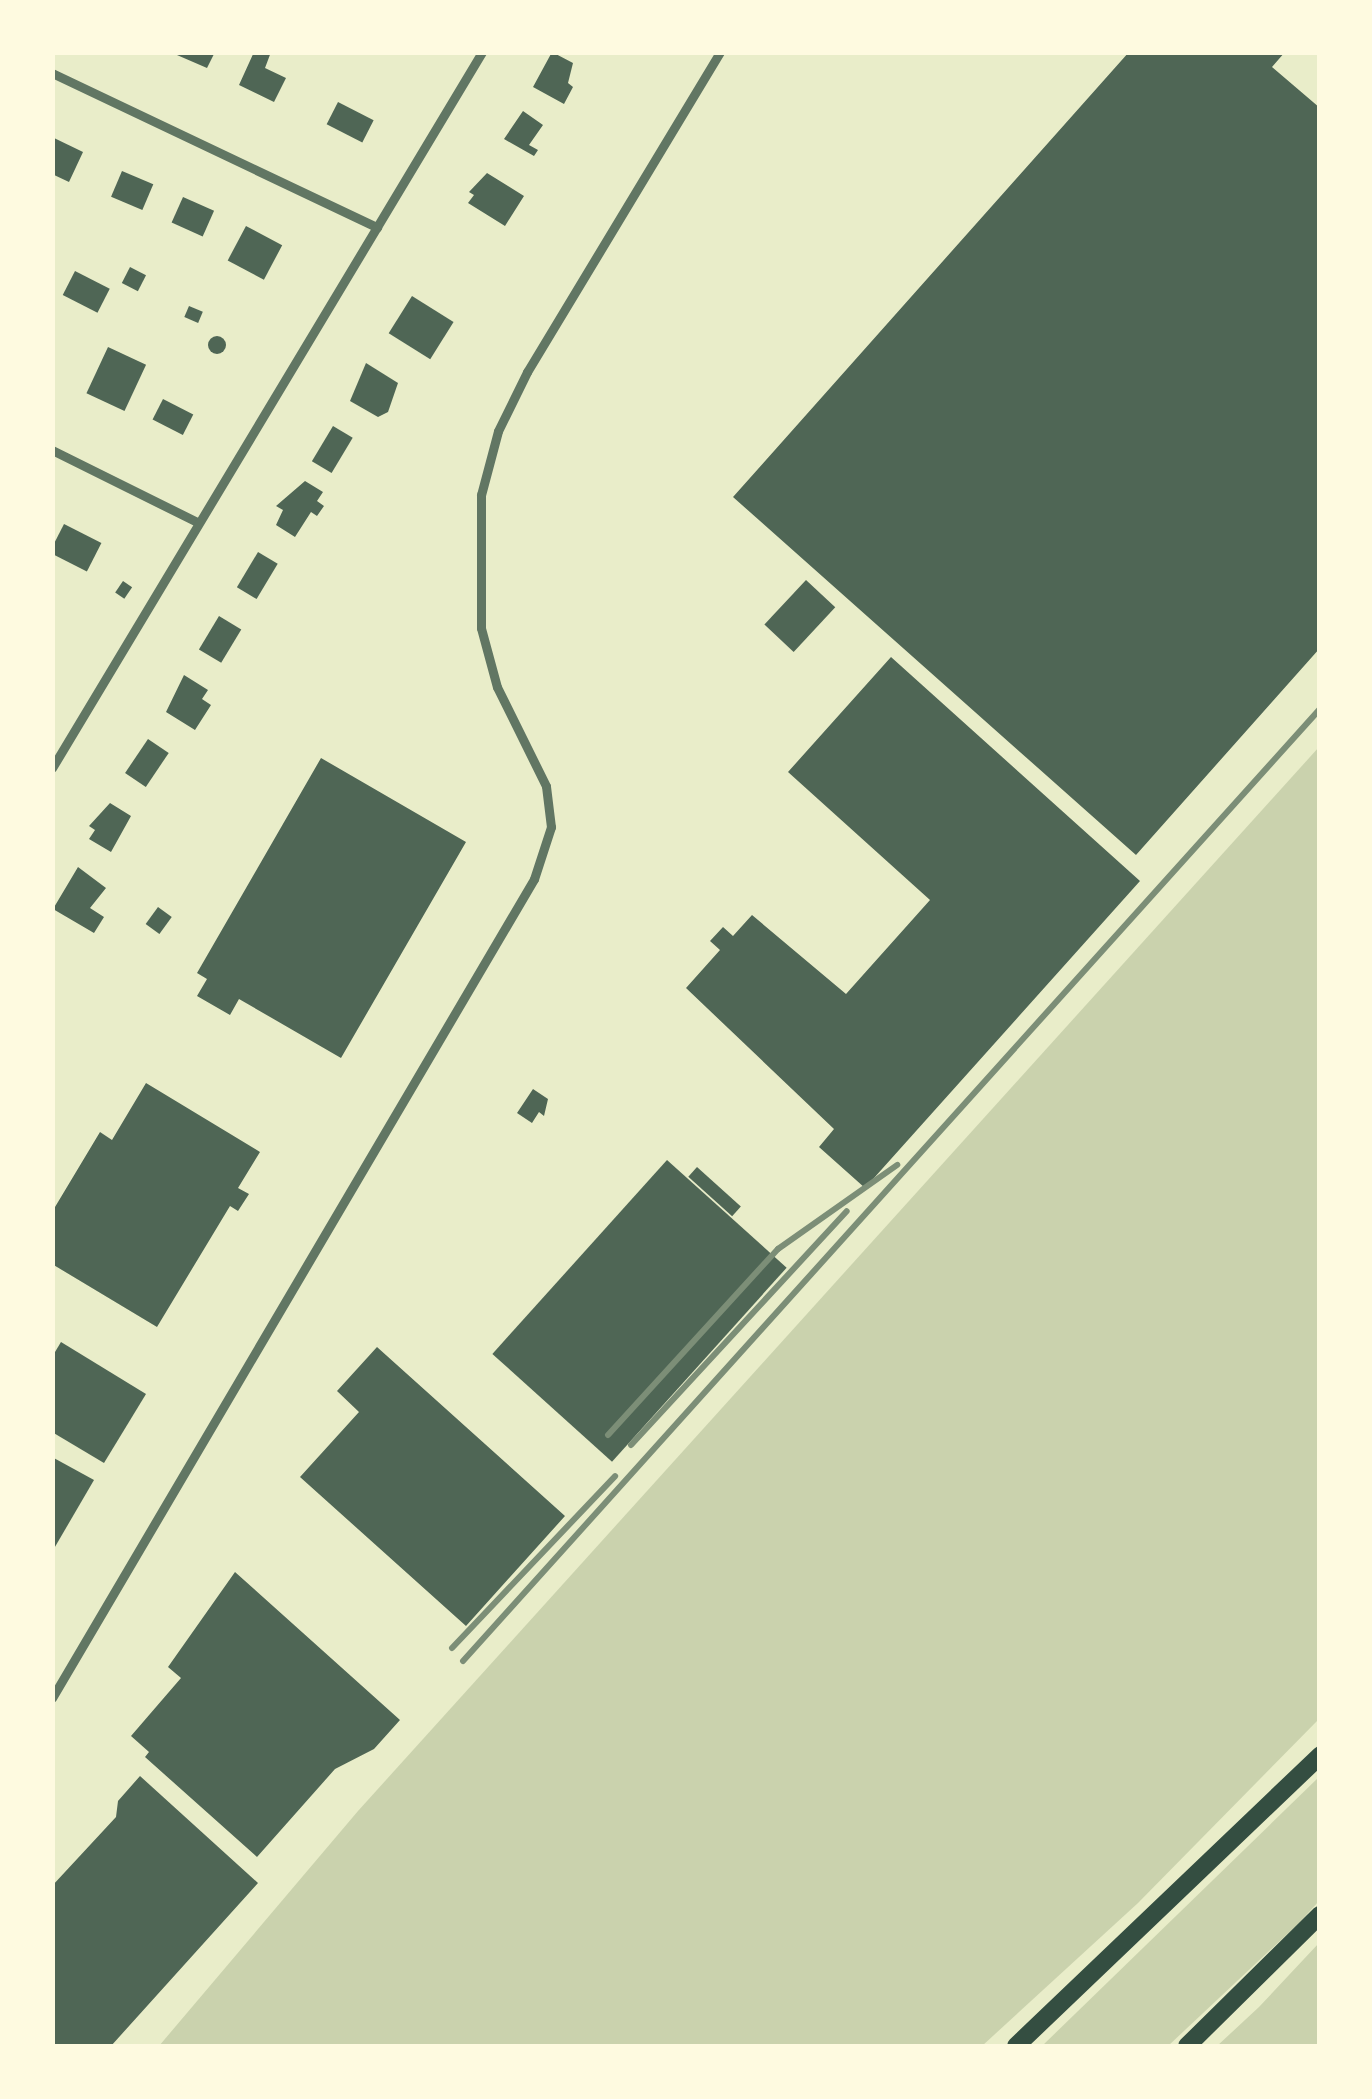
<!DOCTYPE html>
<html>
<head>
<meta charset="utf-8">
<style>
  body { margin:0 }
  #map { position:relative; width:1372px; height:2099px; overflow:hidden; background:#e9edc9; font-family:"Archivo Narrow",sans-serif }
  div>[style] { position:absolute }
  .green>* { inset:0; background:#cad2ad }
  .building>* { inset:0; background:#4f6655; transform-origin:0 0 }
  .round { border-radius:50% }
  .minor>* { height:9px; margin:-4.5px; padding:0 4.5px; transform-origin:4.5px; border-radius:4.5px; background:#617663 }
  .motorway>* { height:18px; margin:-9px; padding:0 9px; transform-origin:9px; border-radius:9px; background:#344e41 }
  .rail>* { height:6px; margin:-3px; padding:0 3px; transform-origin:3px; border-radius:3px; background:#7c8e77 }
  span { translate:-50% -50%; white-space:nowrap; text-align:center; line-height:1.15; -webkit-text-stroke:10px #fefae0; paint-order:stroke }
  .frame { position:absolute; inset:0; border:55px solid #fefae0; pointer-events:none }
</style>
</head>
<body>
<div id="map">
  <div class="green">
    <div style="clip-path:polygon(1319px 747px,1319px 1719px,1138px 1903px,982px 2046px,159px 2046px,358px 1811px)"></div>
    <div style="clip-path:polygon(1319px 1777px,1319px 1901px,1299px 1923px,1168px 2046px,1042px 2046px)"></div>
    <div style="clip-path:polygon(1319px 1943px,1319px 2046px,1217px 2046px,1259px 2007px)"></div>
  </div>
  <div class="building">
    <div style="clip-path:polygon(170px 52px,215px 52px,207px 68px)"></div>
    <div style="clip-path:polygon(254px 52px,271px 52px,265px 68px,286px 78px,274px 102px,239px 85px)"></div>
    <div style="clip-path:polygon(552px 52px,573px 63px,568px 83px,573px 87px,564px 104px,533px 87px)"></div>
    <div style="clip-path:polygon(1129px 52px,1285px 52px,1272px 67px,1320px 108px,1320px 648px,1136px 855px,733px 497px)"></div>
    <div style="left:338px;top:102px;width:40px;height:25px;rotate:27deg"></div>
    <div style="clip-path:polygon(523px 111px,543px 125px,529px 145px,538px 150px,534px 156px,504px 139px)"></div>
    <div style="clip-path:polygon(52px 137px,83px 152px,69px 182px,52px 174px)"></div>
    <div style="left:122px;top:171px;width:34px;height:28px;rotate:23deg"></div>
    <div style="clip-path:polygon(487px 173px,524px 196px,505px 226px,468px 203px,474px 195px,469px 192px)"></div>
    <div style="left:183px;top:197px;width:34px;height:28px;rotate:24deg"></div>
    <div style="left:246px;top:226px;width:41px;height:39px;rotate:28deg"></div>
    <div style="left:130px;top:267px;width:18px;height:18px;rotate:27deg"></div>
    <div style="left:75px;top:271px;width:39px;height:27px;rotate:27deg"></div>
    <div style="left:412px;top:296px;width:49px;height:44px;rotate:32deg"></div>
    <div style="left:189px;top:306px;width:15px;height:12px;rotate:23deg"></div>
    <div class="round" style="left:208px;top:336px;width:18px;height:18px"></div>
    <div style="left:108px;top:347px;width:42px;height:51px;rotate:25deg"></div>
    <div style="clip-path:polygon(366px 363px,398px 383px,388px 412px,378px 417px,350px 401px)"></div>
    <div style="left:163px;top:399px;width:34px;height:23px;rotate:27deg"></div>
    <div style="left:333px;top:426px;width:23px;height:41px;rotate:31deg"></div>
    <div style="clip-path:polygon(305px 481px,323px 492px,317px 501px,324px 506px,317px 516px,311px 512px,295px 537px,276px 525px,283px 510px,276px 506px)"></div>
    <div style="left:64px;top:524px;width:42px;height:32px;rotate:27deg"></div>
    <div style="left:258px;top:552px;width:23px;height:41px;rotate:31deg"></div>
    <div style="left:806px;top:580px;width:40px;height:61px;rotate:43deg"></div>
    <div style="left:123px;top:581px;width:11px;height:14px;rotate:34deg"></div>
    <div style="left:219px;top:616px;width:26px;height:39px;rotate:31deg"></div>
    <div style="clip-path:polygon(891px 657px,1140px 881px,865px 1188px,819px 1147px,834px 1129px,686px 988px,720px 950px,710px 941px,723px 927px,733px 936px,752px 915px,846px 994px,930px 900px,788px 772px)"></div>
    <div style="clip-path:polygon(184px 675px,208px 690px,202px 699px,211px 705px,195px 730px,166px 712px)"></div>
    <div style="left:148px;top:739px;width:25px;height:41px;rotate:34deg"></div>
    <div style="clip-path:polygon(321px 758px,466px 842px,341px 1058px,239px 999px,230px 1015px,197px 996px,207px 979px,197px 973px)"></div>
    <div style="clip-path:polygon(110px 803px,131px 816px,111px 852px,89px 839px,95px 830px,89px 826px)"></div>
    <div style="clip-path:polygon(78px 867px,106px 888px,90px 908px,104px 917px,94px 933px,53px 909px)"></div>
    <div style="left:158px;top:907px;width:17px;height:21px;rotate:36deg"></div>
    <div style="clip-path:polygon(146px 1083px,260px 1152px,238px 1188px,249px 1194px,238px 1211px,230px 1206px,157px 1327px,52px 1264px,52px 1212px,100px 1132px,112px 1140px)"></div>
    <div style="clip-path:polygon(533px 1089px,548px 1099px,544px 1116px,539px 1112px,532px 1123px,517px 1113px)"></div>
    <div style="left:667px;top:1160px;width:161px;height:261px;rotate:42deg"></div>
    <div style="left:697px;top:1167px;width:59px;height:13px;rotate:42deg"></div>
    <div style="clip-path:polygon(61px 1342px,146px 1394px,104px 1463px,52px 1432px,52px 1357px)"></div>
    <div style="clip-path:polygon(377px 1347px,565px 1516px,466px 1626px,300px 1477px,359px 1412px,337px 1391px)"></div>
    <div style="clip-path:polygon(52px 1457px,94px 1480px,52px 1552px)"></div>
    <div style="clip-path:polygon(235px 1572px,400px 1720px,374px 1749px,335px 1769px,257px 1857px,145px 1757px,149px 1752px,131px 1736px,181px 1678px,168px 1667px)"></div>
    <div style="clip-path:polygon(140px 1776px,258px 1883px,111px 2046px,52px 2046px,52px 1886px,116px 1817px,118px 1801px)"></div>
  </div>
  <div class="minor">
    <div style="left:52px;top:73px;width:360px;rotate:25.4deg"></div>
    <div style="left:52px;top:450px;width:162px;rotate:26.4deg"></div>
    <div style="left:52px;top:768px;width:835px;rotate:-59.01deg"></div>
    <div style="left:52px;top:1698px;width:950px;rotate:-59.52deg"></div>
    <div style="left:534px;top:879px;width:55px;rotate:-71.9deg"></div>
    <div style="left:551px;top:827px;width:41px;rotate:-97deg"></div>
    <div style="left:546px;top:786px;width:110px;rotate:-116.3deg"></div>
    <div style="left:497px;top:687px;width:61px;rotate:-105.2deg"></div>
    <div style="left:481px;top:628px;width:133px;rotate:-90deg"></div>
    <div style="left:481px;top:495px;width:66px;rotate:-75.1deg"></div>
    <div style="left:498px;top:431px;width:66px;rotate:-63.8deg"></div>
    <div style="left:527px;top:372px;width:374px;rotate:-58.9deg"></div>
  </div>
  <div class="motorway">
    <div style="left:1016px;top:2046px;width:421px;rotate:-43.7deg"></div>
    <div style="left:1187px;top:2046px;width:187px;rotate:-44.6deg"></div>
  </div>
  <div class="rail">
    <div style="left:608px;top:1435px;width:252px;rotate:-47.6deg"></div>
    <div style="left:778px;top:1249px;width:146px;rotate:-35.2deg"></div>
    <div style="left:631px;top:1445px;width:318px;rotate:-47.3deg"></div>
    <div style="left:452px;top:1648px;width:237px;rotate:-46.5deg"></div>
    <div style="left:463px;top:1661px;width:1281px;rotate:-48.01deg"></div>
  </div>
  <div class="frame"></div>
</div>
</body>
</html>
